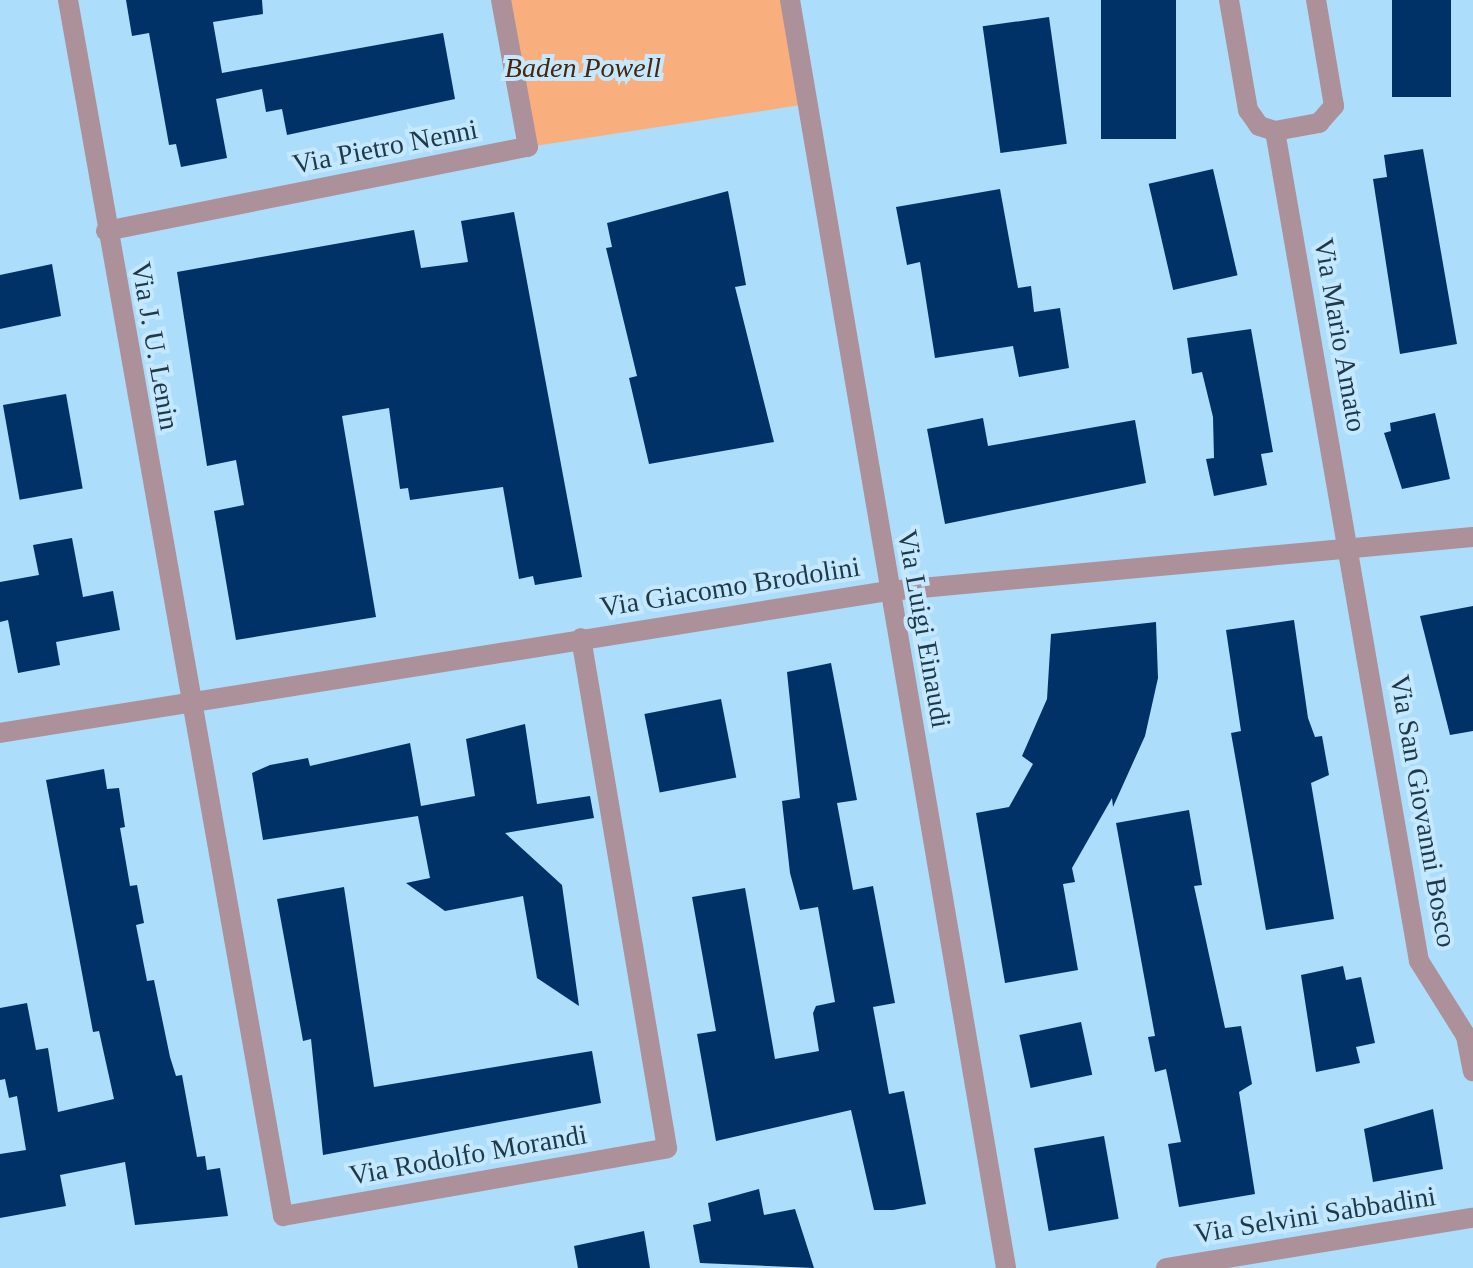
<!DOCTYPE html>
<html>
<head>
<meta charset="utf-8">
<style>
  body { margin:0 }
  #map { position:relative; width:1473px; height:1268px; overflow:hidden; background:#acddfa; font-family:"Times New Roman",serif }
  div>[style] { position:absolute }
  .green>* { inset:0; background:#f8af7d }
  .building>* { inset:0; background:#003167; transform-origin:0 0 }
  .minor>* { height:20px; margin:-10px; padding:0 10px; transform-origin:10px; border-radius:10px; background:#ac909a }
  span { translate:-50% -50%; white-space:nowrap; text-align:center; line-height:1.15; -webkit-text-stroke:8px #c4e8ff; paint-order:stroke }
  .park-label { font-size:28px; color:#4a270b; font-style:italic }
  .street-label { font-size:28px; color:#1f3947 }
</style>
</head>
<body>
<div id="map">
  <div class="green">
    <div style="clip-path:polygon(501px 0,790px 0,807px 104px,528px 147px)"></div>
  </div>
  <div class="building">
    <div style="clip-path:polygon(126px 0,262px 0,263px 14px,213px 22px,222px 73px,443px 33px,455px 99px,287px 135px,282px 109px,266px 112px,262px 89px,216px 99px,227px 158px,181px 167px,176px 144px,169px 145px,149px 33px,132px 36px)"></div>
    <div style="left:1101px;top:0;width:75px;height:139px"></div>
    <div style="left:1392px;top:0;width:59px;height:97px"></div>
    <div style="left:1049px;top:17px;width:128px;height:67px;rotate:82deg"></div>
    <div style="clip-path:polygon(1423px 149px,1457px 344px,1400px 354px,1373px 179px,1387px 177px,1384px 155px)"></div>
    <div style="left:1213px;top:169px;width:109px;height:66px;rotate:77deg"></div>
    <div style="clip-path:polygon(1000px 189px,1018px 288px,1031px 286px,1034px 312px,1060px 308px,1069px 368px,1019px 377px,1013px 346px,935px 358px,920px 262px,907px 265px,896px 207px)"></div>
    <div style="clip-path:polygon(728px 191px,746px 285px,735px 287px,774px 442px,649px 464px,629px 378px,637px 376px,606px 248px,612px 247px,607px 223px)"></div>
    <div style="clip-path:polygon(514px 212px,582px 577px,535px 585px,533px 576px,519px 579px,503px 487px,410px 500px,408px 488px,400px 489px,389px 408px,342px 416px,376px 617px,236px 640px,214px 511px,244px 505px,236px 460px,207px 466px,177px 272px,414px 230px,421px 268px,468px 262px,461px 221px)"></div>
    <div style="clip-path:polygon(52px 264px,61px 316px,0 329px,0 275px)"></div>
    <div style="clip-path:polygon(1251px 329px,1273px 452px,1261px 454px,1267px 485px,1214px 496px,1206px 459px,1214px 458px,1213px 417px,1202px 372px,1192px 374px,1187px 338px)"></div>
    <div style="left:66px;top:394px;width:96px;height:64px;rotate:80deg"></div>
    <div style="clip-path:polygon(1435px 413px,1450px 479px,1402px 489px,1384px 433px,1391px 431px,1390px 423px)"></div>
    <div style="clip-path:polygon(983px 418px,988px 446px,1135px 420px,1146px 483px,945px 524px,927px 429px)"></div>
    <div style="clip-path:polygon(72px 538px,83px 597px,113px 591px,120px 630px,56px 642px,60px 665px,18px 673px,8px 620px,0 622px,0 582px,39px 575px,33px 545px)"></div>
    <div style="clip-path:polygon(1473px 606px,1473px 731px,1450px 735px,1420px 616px)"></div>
    <div style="clip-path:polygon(1294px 620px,1308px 718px,1315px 737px,1322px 736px,1329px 775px,1311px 783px,1334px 919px,1266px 930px,1231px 733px,1241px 731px,1226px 630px)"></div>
    <div style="clip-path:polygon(1156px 622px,1158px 678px,1145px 736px,1113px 807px,1112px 798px,1072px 868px,1075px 882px,1063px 884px,1078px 970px,1005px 983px,976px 813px,1009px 807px,1033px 764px,1022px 756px,1047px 699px,1051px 634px)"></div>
    <div style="clip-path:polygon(831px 663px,857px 800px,837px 803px,853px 890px,873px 886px,895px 1003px,873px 1007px,889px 1094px,904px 1091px,926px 1204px,893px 1210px,874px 1210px,851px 1110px,716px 1141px,697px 1034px,716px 1031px,692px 897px,745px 888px,775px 1059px,819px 1051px,813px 1013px,816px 1006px,835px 1002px,818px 907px,800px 910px,790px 873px,782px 801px,800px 798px,787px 672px)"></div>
    <div style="left:721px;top:699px;width:80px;height:78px;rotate:79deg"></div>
    <div style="clip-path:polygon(525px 724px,537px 804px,590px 796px,594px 818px,505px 833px,562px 885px,579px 1006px,537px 978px,523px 896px,445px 911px,406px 883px,430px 878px,418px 816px,263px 840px,252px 773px,270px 765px,308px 758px,310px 766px,410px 743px,421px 806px,475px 796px,466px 739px)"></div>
    <div style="clip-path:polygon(104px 769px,107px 789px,119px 788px,125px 827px,120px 828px,130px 886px,137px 885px,144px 923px,136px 925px,147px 981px,154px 980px,170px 1057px,176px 1076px,182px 1075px,197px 1157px,205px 1156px,207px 1170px,220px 1168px,228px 1216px,135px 1225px,125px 1162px,60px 1175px,66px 1206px,0 1218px,0 1154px,26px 1150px,17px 1096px,9px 1098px,5px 1079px,0 1080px,0 1008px,27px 1003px,36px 1050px,48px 1048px,58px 1112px,114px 1099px,99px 1031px,93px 1032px,46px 780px)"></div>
    <div style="clip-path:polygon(1189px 810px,1202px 885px,1194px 886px,1225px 1028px,1241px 1026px,1252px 1084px,1239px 1092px,1255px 1194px,1179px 1207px,1168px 1144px,1181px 1142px,1166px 1069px,1155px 1072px,1148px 1037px,1155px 1036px,1116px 823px)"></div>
    <div style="clip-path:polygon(344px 887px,374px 1087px,592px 1051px,601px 1103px,323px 1155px,311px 1039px,303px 1041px,277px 899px)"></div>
    <div style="clip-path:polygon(1343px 966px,1346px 980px,1361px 977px,1375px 1043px,1356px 1047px,1360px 1063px,1316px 1072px,1301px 975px)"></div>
    <div style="left:1081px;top:1022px;width:54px;height:63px;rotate:78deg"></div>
    <div style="clip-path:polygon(1433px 1109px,1443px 1169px,1373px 1182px,1364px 1129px)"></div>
    <div style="left:1104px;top:1136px;width:84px;height:71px;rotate:80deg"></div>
    <div style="clip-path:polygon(759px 1189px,764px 1215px,795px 1209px,814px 1268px,700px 1263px,693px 1225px,711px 1221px,708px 1203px)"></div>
    <div style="clip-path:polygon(644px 1231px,650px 1268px,578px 1268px,574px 1246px)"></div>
  </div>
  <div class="minor">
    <div style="left:68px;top:0;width:1235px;rotate:79.97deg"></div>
    <div style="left:283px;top:1216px;width:390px;rotate:-10deg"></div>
    <div style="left:667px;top:1148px;width:517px;rotate:-99.57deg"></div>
    <div style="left:790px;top:0;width:1286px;rotate:80.33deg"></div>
    <div style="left:1229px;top:0;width:112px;rotate:80.2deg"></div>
    <div style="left:1248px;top:110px;width:19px;rotate:55deg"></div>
    <div style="left:1259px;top:126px;width:17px;rotate:17deg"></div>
    <div style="left:1275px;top:131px;width:45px;rotate:-10.3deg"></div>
    <div style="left:1319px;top:123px;width:23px;rotate:-49deg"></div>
    <div style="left:1334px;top:106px;width:108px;rotate:-99.6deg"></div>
    <div style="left:1275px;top:131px;width:842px;rotate:80.16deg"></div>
    <div style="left:1419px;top:961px;width:89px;rotate:57.9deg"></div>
    <div style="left:1466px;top:1036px;width:36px;rotate:79deg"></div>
    <div style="left:106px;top:231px;width:430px;rotate:-11.3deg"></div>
    <div style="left:528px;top:147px;width:149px;rotate:-100.4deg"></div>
    <div style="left:0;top:733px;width:900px;rotate:-9.08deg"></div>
    <div style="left:889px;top:591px;width:586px;rotate:-5.28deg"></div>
    <div style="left:1166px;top:1268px;width:311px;rotate:-9.3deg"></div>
  </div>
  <div class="park-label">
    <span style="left:583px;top:68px">Baden Powell</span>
  </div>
  <div class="street-label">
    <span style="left:385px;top:147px;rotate:-11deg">Via Pietro Nenni</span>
    <span style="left:1340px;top:335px;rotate:80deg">Via Mario Amato</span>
    <span style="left:155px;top:346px;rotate:80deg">Via J. U. Lenin</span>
    <span style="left:730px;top:587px;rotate:-9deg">Via Giacomo Brodolini</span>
    <span style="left:924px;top:629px;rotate:80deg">Via Luigi Einaudi</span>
    <span style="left:1423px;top:811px;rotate:80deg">Via San Giovanni Bosco</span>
    <span style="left:468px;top:1155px;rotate:-10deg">Via Rodolfo Morandi</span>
    <span style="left:1315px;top:1215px;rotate:-9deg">Via Selvini Sabbadini</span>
  </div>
</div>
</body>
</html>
